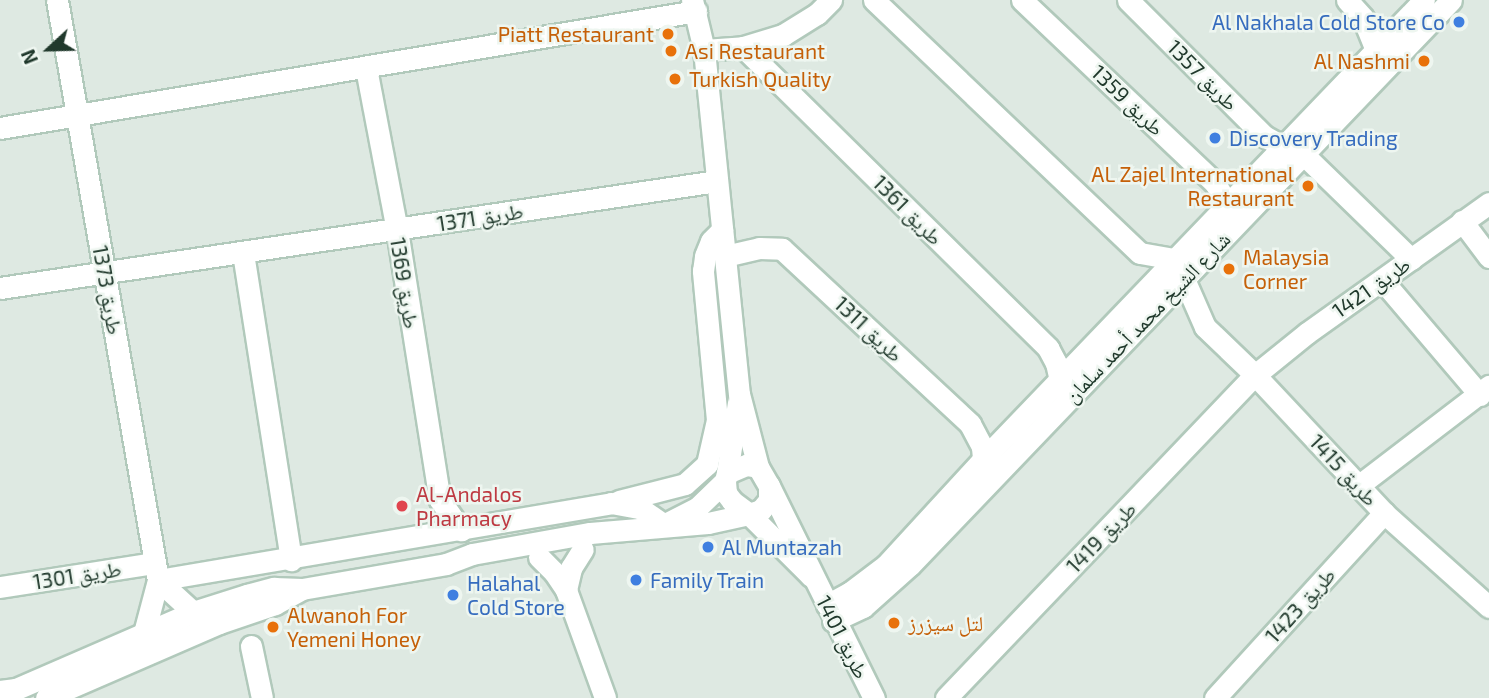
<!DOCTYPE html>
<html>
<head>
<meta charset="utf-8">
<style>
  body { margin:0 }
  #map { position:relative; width:1489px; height:698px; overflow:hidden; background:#dee9e2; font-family:"Exo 2","Noto Naskh Arabic",sans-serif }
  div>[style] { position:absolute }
  .roads { filter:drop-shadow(2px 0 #b1c9bb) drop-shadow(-2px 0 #b1c9bb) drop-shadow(0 2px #b1c9bb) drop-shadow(0 -2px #b1c9bb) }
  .street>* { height:21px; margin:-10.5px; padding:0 10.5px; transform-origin:10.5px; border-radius:10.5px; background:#fff }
  .secondary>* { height:21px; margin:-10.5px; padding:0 10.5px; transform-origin:10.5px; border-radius:10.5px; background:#fff }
  .dots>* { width:19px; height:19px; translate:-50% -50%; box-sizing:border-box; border:4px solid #eef6f0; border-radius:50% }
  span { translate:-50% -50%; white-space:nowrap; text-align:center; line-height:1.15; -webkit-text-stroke:5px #eef6f0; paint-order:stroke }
  .shop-label { font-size:21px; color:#366cbe }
  .right { translate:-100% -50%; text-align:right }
  .left { translate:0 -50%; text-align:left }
  .food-label { font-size:21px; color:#c56008 }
  .street-label { font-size:21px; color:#20392c }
  .health-label { font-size:21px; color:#be3a42 }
  .north { position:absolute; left:14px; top:14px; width:70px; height:70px; -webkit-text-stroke:5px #eef6f0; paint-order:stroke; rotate:248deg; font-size:19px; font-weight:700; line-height:28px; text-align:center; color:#20392c }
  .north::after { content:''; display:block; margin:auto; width:24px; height:32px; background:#20392c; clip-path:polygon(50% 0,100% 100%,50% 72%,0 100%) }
</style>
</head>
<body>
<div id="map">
  <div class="roads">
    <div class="street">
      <div style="left:57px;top:0;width:589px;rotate:80.12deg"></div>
      <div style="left:692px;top:0;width:51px;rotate:76.5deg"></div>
      <div style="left:704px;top:50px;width:346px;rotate:84.2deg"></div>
      <div style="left:739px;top:394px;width:75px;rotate:75.4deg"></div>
      <div style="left:874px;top:0;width:367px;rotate:43.6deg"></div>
      <div style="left:1140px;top:253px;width:36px;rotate:10deg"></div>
      <div style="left:1022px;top:0;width:266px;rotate:43.5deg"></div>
      <div style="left:1215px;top:183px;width:24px;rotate:60deg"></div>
      <div style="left:1128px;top:0;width:192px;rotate:45deg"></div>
      <div style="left:1264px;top:136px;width:21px;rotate:29deg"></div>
      <div style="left:1347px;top:0;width:24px;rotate:48deg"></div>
      <div style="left:1363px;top:18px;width:35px;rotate:68deg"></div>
      <div style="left:743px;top:47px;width:429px;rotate:44.6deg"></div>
      <div style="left:1048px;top:348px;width:17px;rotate:62deg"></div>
      <div style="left:1056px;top:363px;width:18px;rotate:77deg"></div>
      <div style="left:704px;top:50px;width:39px;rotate:-4deg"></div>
      <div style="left:743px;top:47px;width:42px;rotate:-16.7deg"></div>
      <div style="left:783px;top:35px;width:40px;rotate:-32deg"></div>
      <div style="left:817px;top:14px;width:20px;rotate:-45deg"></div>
      <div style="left:366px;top:68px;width:165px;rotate:79.2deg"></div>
      <div style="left:397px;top:230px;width:273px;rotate:81deg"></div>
      <div style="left:440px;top:500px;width:37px;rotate:55deg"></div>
      <div style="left:0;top:128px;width:706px;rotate:-9.54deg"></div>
      <div style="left:1303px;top:154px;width:151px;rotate:44.2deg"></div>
      <div style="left:1462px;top:221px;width:45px;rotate:53.1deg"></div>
      <div style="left:243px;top:253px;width:311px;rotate:81.1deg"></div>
      <div style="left:725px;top:256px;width:35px;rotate:-13deg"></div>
      <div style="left:759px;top:248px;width:23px;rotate:2deg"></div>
      <div style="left:782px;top:249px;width:257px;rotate:42.9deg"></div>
      <div style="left:970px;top:424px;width:26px;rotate:62deg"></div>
      <div style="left:982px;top:447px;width:12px;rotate:85deg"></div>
      <div style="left:1184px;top:279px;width:52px;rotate:66.4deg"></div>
      <div style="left:1205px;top:327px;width:69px;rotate:43.8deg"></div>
      <div style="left:1255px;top:375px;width:189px;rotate:46.9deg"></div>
      <div style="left:1384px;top:513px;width:141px;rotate:41.8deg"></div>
      <div style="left:1382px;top:280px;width:151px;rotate:49.6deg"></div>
      <div style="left:0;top:288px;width:725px;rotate:-8.49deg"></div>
      <div style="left:746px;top:465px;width:12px;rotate:9deg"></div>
      <div style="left:758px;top:467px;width:22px;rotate:60deg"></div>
      <div style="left:769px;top:486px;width:14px;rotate:90deg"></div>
      <div style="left:769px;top:500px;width:13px;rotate:129deg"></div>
      <div style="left:761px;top:510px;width:13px;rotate:162deg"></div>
      <div style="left:749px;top:514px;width:21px;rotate:-143deg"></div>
      <div style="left:732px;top:501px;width:10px;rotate:-127deg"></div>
      <div style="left:726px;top:493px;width:12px;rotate:-95deg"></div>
      <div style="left:725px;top:481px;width:8px;rotate:-76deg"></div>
      <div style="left:727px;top:473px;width:21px;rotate:-23deg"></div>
      <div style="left:727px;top:473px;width:71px;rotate:-81.1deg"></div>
      <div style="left:769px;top:486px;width:237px;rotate:63.7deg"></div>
      <div style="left:1358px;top:486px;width:165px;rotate:-37.4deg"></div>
      <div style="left:619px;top:501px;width:68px;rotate:-14.4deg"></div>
      <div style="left:685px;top:484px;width:30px;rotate:-42deg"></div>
      <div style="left:707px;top:464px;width:45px;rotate:-77.2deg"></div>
      <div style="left:717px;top:420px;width:150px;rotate:-95.4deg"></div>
      <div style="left:703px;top:271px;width:15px;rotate:-82deg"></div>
      <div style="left:705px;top:256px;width:16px;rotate:-68deg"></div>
      <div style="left:711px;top:241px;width:16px;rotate:-45deg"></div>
      <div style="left:669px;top:522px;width:33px;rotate:-27deg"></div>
      <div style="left:698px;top:507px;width:37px;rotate:-44deg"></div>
      <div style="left:539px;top:557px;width:21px;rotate:45deg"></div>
      <div style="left:554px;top:572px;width:22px;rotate:56deg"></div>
      <div style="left:566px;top:590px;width:115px;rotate:70.1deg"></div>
      <div style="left:158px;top:580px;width:459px;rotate:-9.6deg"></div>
      <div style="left:611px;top:503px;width:29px;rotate:10deg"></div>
      <div style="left:640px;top:508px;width:29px;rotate:35deg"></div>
      <div style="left:158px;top:580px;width:47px;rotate:42.4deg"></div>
      <div style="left:0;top:587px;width:155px;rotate:-8.9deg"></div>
      <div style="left:566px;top:590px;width:23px;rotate:-77deg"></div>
      <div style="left:571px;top:568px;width:22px;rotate:-58deg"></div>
      <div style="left:827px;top:605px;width:25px;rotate:-29deg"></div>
      <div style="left:849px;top:593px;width:46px;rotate:-37.1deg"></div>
      <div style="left:886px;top:565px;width:155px;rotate:-47.4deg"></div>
      <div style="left:991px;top:451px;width:625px;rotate:-46.17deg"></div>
      <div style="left:833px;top:621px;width:33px;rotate:-25deg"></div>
      <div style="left:863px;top:607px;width:63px;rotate:-41.8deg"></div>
      <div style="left:910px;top:565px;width:782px;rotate:-46.24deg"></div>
      <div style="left:144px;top:633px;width:55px;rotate:-75.2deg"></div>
      <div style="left:251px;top:646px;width:53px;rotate:78.1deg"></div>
      <div style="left:0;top:696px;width:210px;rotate:-23.5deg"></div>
      <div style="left:193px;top:612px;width:57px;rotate:-17.5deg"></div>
      <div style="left:247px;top:595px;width:28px;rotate:-15deg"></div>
      <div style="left:274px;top:588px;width:28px;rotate:2deg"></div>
      <div style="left:302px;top:589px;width:146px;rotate:-9.8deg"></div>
      <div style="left:446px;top:564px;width:28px;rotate:-21deg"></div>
      <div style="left:472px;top:554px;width:120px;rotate:-10.1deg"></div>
      <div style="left:590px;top:533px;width:118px;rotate:-4.8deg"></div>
      <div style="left:708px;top:523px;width:42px;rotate:-12.4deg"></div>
      <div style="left:749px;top:514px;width:88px;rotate:45deg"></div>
      <div style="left:46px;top:698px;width:189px;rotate:-23.4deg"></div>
      <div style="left:219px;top:623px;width:59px;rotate:-18.7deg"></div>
      <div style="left:275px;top:604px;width:29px;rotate:-29deg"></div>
      <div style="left:946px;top:698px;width:447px;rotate:-46.3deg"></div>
      <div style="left:1255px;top:375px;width:67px;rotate:-38.9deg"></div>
      <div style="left:1307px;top:333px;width:224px;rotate:-35.5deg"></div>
      <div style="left:1215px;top:698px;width:251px;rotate:-47.6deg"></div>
    </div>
    <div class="secondary">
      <div style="left:0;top:691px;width:14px;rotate:-8deg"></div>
    </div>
  </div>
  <div class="dots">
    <div style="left:1459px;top:22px;background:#3f7fe0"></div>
    <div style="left:668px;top:34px;background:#e8710a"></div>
    <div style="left:671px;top:51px;background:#e8710a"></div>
    <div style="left:1424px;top:61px;background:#e8710a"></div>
    <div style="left:675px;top:79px;background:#e8710a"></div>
    <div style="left:1215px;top:138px;background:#3f7fe0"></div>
    <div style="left:1308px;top:186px;background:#e8710a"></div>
    <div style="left:1229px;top:269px;background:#e8710a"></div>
    <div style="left:402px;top:506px;background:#e0444e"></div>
    <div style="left:708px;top:547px;background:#3f7fe0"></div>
    <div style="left:636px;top:580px;background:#3f7fe0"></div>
    <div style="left:453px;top:595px;background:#3f7fe0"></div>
    <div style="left:894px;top:623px;background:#e8710a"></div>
    <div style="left:273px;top:627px;background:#e8710a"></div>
  </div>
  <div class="shop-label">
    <span class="right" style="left:1445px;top:22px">Al Nakhala Cold Store Co</span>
    <span class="left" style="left:1229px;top:138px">Discovery Trading</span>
    <span class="left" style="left:722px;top:547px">Al Muntazah</span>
    <span class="left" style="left:650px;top:580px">Family Train</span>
    <span class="left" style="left:467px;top:595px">Halahal<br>Cold Store</span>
  </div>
  <div class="food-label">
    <span class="right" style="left:654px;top:34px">Piatt Restaurant</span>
    <span class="left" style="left:685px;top:51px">Asi Restaurant</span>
    <span class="right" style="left:1410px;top:61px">Al Nashmi</span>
    <span class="left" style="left:689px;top:79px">Turkish Quality</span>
    <span class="right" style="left:1294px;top:186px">AL Zajel International<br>Restaurant</span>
    <span class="left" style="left:1243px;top:269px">Malaysia<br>Corner</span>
    <span class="left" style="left:287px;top:627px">Alwanoh For<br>Yemeni Honey</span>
    <span class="left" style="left:908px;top:623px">لتل سيزرز</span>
  </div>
  <div class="street-label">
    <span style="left:1203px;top:75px;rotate:45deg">طريق 1357</span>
    <span style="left:1128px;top:100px;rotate:44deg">طريق 1359</span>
    <span style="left:908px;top:210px;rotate:45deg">طريق 1361</span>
    <span style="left:480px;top:217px;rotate:-9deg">طريق 1371</span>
    <span style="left:405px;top:283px;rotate:81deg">طريق 1369</span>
    <span style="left:1371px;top:287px;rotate:-35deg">طريق 1421</span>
    <span style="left:108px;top:290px;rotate:80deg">طريق 1373</span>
    <span style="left:1147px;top:317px;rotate:-46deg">شارع الشيخ محمد أحمد سلمان</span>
    <span style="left:869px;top:329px;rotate:43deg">طريق 1311</span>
    <span style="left:1344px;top:470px;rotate:47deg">طريق 1415</span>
    <span style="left:1101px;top:537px;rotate:-46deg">طريق 1419</span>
    <span style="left:77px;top:575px;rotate:-9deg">طريق 1301</span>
    <span style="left:1300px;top:605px;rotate:-48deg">طريق 1423</span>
    <span style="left:843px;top:637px;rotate:63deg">طريق 1401</span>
  </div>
  <div class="health-label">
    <span class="left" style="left:416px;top:506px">Al-Andalos<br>Pharmacy</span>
  </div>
  <div class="north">N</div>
</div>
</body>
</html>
